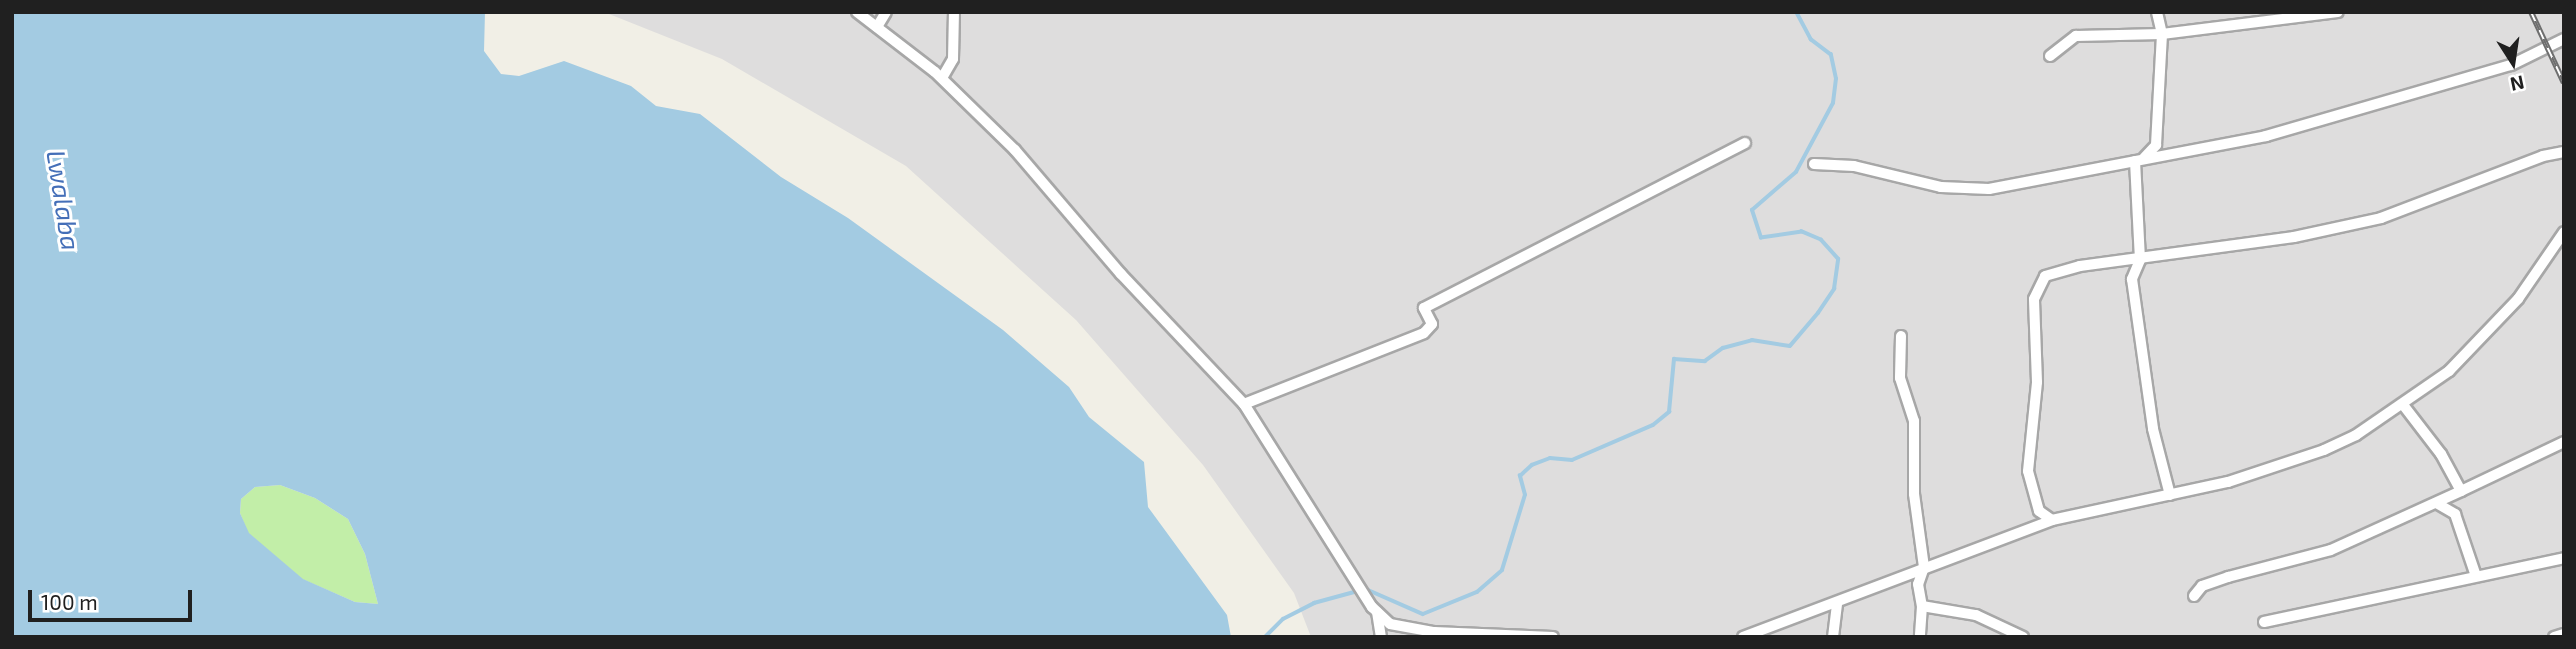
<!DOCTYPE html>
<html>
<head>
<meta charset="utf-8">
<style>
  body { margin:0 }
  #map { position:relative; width:2576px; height:649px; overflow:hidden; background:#f1efe6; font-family:"Exo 2",sans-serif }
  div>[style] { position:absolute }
  .residential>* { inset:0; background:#dedddd }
  .grass>* { inset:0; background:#c2eea8 }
  .water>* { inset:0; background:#a3cbe2 }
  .stream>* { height:3.5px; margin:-1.75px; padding:0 1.75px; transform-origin:1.75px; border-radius:1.75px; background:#a3cbe2 }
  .roads { filter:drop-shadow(2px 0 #a7a7a7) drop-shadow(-2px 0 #a7a7a7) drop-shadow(0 2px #a7a7a7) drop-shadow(0 -2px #a7a7a7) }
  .minor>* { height:10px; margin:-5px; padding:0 5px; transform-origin:5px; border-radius:5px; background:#fff }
  .rail>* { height:6px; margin-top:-3px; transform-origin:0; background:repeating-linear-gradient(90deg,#fff 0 10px,#6e6e6e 0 20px); box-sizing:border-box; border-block:2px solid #6e6e6e }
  span { translate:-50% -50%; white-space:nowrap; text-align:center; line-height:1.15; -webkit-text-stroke:6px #fff; paint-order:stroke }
  .water-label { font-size:26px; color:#446fb8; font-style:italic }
  .frame { position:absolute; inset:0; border:14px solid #202020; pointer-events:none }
  .north { position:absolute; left:2478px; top:28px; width:70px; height:70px; -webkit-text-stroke:5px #fff; paint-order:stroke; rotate:168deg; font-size:19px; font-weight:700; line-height:28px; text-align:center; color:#202020 }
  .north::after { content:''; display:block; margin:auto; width:24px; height:32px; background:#202020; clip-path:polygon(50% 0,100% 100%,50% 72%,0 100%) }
  .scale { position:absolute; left:28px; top:590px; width:164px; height:32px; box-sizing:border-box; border:4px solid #202020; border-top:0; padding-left:9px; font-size:21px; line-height:24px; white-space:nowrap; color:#202020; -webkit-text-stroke:5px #fff; paint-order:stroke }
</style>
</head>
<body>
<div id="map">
  <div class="residential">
    <div style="clip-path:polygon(604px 12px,2564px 12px,2564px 637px,1311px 637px,1294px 593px,1203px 465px,1076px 320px,906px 166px,722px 59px)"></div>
  </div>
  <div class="grass">
    <div style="clip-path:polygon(280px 485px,315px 498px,348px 519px,365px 554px,378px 604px,355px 602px,302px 579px,248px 533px,240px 513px,241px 499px,255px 487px)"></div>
  </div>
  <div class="water">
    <div style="clip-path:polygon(evenodd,12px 12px,485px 12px,484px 51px,501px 74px,519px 76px,564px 61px,631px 86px,656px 106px,700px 114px,781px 177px,848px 218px,1003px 330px,1069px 387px,1089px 417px,1144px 462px,1148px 507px,1227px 615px,1231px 637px,12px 637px,12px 12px,280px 485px,315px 498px,348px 519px,365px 554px,378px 604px,355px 602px,303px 579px,249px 533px,240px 513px,241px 499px,255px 487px,280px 485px)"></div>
  </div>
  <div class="stream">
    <div style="left:1366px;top:589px;width:62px;rotate:23.7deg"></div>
    <div style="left:1423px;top:614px;width:58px;rotate:-22.2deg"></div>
    <div style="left:1477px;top:592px;width:33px;rotate:-41deg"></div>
    <div style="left:1502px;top:570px;width:78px;rotate:-73deg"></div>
    <div style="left:1525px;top:495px;width:20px;rotate:-105deg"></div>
    <div style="left:1520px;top:476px;width:16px;rotate:-43deg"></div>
    <div style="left:1532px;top:465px;width:19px;rotate:-21deg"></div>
    <div style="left:1550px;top:458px;width:22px;rotate:5deg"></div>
    <div style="left:1572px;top:460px;width:88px;rotate:-23.4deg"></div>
    <div style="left:1653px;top:425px;width:21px;rotate:-39deg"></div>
    <div style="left:1669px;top:412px;width:53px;rotate:-84.6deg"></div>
    <div style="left:1674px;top:359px;width:31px;rotate:4deg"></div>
    <div style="left:1705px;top:361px;width:22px;rotate:-36deg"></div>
    <div style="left:1723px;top:348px;width:30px;rotate:-15deg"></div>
    <div style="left:1752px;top:340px;width:38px;rotate:9deg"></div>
    <div style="left:1790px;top:346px;width:43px;rotate:-49.7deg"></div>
    <div style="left:1818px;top:313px;width:29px;rotate:-56deg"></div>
    <div style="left:1834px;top:289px;width:30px;rotate:-82deg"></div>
    <div style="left:1838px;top:259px;width:25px;rotate:-132deg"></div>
    <div style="left:1821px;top:240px;width:21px;rotate:-157deg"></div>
    <div style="left:1802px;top:232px;width:41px;rotate:171.7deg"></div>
    <div style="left:1761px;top:238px;width:29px;rotate:-108deg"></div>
    <div style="left:1752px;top:210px;width:58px;rotate:-40.8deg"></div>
    <div style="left:1796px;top:172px;width:78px;rotate:-61.8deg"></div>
    <div style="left:1833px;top:103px;width:24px;rotate:-83deg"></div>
    <div style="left:1836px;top:79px;width:25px;rotate:-102deg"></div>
    <div style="left:1831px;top:55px;width:25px;rotate:-143deg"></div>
    <div style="left:1811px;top:40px;width:32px;rotate:-118deg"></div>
    <div style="left:1265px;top:637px;width:25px;rotate:-45deg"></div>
    <div style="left:1283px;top:619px;width:35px;rotate:-27deg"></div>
    <div style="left:1314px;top:603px;width:46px;rotate:-15.3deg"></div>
  </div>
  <div class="roads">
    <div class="minor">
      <div style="left:857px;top:12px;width:98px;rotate:37.6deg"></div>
      <div style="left:935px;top:72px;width:112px;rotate:44.3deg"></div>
      <div style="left:1015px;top:150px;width:163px;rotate:49.5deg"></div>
      <div style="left:1121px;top:274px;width:179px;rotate:46.6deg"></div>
      <div style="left:1244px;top:404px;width:240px;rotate:57.8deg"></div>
      <div style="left:1372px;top:607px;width:25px;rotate:43deg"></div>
      <div style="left:1390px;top:624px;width:45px;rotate:10.3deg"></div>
      <div style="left:1434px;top:632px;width:119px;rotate:2.4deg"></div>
      <div style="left:877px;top:27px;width:17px;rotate:-59deg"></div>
      <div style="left:2050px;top:56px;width:33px;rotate:-38deg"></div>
      <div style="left:2076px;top:36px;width:86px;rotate:-1.3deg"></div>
      <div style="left:2162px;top:34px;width:177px;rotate:-7.1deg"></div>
      <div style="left:942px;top:78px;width:22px;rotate:-60deg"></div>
      <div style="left:953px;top:59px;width:47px;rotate:-88.8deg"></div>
      <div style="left:2144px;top:158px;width:18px;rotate:-47deg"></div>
      <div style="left:2156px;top:145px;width:111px;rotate:-86.9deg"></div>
      <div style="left:2162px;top:34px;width:23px;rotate:-103deg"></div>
      <div style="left:2135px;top:161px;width:99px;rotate:87.1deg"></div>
      <div style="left:2140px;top:260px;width:21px;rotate:113deg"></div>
      <div style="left:2132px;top:279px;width:151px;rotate:82deg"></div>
      <div style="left:2153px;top:429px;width:68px;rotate:75.6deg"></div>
      <div style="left:1814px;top:164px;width:40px;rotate:2.9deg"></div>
      <div style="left:1854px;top:166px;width:89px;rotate:13.6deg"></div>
      <div style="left:1941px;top:187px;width:48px;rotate:2.4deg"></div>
      <div style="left:1989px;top:189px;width:282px;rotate:-10.8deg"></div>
      <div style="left:2266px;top:136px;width:255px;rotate:-16.2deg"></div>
      <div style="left:2511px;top:65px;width:59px;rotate:-26.1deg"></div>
      <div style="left:1901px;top:336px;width:42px;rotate:91.4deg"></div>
      <div style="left:1900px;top:378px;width:45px;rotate:72deg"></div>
      <div style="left:1914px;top:421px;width:73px;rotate:90deg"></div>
      <div style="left:1914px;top:494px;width:74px;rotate:82.2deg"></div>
      <div style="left:1924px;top:567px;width:18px;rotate:109deg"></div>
      <div style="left:1918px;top:584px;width:22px;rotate:80deg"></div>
      <div style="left:1922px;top:606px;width:31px;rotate:94deg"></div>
      <div style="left:1244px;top:404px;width:193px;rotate:-21.5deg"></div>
      <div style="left:1424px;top:333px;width:12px;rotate:-48deg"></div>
      <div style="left:1432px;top:324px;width:18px;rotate:-117deg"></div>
      <div style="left:1424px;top:308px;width:361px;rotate:-27.2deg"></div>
      <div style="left:2404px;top:406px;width:61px;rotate:52.4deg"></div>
      <div style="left:2441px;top:454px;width:42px;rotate:61.6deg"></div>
      <div style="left:2461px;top:491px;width:114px;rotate:-25.4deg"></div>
      <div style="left:2438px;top:504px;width:20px;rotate:30deg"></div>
      <div style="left:2455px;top:514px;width:65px;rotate:71.3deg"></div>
      <div style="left:2052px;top:520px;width:16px;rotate:-145deg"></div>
      <div style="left:2039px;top:511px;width:41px;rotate:-105.4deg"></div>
      <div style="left:2028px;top:471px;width:89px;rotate:-84.2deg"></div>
      <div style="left:2037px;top:382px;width:83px;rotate:-92.1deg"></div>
      <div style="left:2034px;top:299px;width:25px;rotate:-64deg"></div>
      <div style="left:2045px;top:276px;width:36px;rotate:-16deg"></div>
      <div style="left:2080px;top:266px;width:216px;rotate:-7.7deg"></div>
      <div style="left:2294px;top:237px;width:89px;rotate:-12.3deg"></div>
      <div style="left:2381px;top:218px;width:173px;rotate:-20.9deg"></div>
      <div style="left:2543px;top:156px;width:21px;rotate:-11deg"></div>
      <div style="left:2194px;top:596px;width:13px;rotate:-51deg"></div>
      <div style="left:2202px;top:586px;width:28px;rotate:-19deg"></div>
      <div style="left:2228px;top:577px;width:106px;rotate:-14.7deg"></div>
      <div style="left:2331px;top:550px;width:143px;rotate:-24.4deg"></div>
      <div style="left:1922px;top:606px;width:55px;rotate:9.5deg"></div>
      <div style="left:1976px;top:615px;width:52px;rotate:25.1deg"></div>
      <div style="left:1377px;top:612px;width:25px;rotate:81deg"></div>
      <div style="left:2264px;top:622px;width:307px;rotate:-12deg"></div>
      <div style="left:1743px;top:637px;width:330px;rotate:-20.7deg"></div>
      <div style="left:2052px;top:520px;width:180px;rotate:-12.2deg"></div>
      <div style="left:2228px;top:482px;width:101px;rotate:-18.4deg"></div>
      <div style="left:2324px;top:450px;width:35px;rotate:-25deg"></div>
      <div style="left:2356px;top:435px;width:113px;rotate:-34.5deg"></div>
      <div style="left:2449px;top:371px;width:100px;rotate:-46.2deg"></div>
      <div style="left:2518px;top:299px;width:81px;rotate:-55.5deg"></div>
      <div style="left:1833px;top:637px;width:35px;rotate:-83deg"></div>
      <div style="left:2554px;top:637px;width:10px;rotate:-17deg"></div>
    </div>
  </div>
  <div class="rail">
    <div style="left:2531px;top:12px;width:78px;rotate:65.1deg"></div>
  </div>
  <div class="water-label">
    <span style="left:64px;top:200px;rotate:81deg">Lwalaba</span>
  </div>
  <div class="frame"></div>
  <div class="north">N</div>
  <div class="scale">100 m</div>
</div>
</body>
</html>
